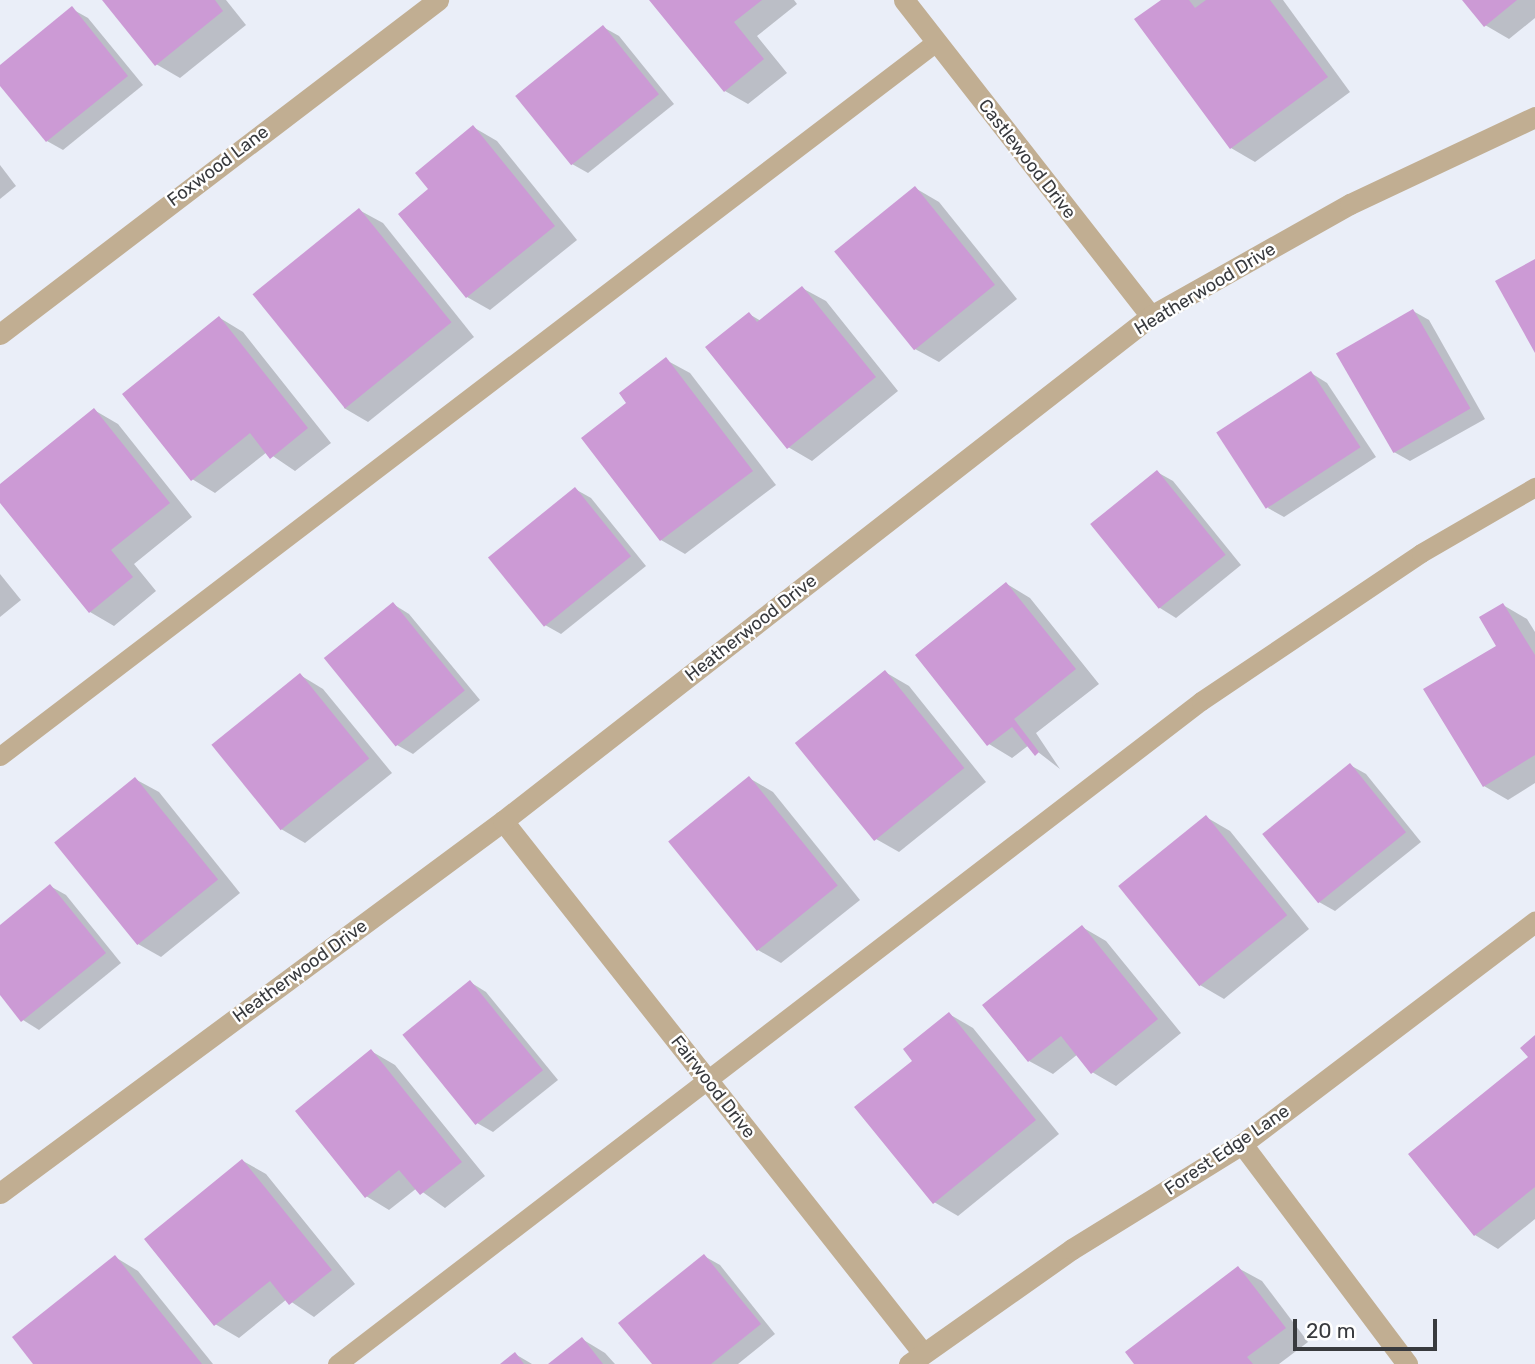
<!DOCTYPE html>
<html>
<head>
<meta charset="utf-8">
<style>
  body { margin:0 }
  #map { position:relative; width:1535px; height:1364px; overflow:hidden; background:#eaeef8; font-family:Rubik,sans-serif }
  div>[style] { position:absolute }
  .shadow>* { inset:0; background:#0003 }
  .building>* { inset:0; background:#cc9ad5; transform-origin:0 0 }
  .lane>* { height:19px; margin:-9.5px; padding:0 9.5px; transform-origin:9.5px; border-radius:9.5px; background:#c1ae92 }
  .street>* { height:21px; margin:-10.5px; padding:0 10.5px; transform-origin:10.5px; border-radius:10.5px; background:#c1ae92 }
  span { translate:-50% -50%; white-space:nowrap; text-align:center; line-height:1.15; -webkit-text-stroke:5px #fff; paint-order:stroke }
  .street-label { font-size:18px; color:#383a3e }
  .scale { position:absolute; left:1293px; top:1319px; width:144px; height:32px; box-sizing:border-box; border:4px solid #383a3e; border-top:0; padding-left:9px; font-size:21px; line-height:24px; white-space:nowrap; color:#383a3e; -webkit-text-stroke:5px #fff; paint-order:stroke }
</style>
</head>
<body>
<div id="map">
  <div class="shadow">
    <div style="clip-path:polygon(104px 0,226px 0,246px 25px,180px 78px,156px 64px)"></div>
    <div style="clip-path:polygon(651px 0,794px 0,797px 4px,757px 36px,787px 73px,748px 104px,725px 91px)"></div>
    <div style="clip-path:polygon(1164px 0,1283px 0,1350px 92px,1255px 162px,1231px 148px)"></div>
    <div style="clip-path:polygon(1464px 0,1535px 0,1535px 18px,1509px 39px,1485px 25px)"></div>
    <div style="clip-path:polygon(72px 9px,88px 18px,143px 85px,63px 150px,47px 141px,0 83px,0 67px)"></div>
    <div style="clip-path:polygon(603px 27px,619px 36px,674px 104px,588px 173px,572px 164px)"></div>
    <div style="clip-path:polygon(473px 127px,497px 141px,577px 240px,490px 310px,467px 297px,431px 189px)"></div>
    <div style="clip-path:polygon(0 165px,16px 186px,0 199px)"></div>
    <div style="clip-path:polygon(915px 188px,939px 202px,1017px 299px,939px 362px,915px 349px)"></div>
    <div style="clip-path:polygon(359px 210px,383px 223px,474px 337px,368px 422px,344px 408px)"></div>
    <div style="clip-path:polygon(802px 288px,826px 301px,898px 391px,812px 461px,788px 447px,749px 314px,761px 321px)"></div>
    <div style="clip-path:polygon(1413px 311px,1429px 320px,1485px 419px,1410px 461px,1394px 452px)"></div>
    <div style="clip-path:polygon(220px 318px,243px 332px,331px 443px,295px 471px,267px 452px,215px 493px,192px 479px)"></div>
    <div style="clip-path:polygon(666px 360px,690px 373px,776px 485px,685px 554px,661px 540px)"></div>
    <div style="clip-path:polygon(1311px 373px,1327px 383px,1376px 457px,1284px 517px,1268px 508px)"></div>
    <div style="clip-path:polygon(94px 410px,118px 424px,192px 517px,134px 564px,156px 591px,114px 626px,90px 612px,0 500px,0 486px)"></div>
    <div style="clip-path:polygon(1157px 472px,1173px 481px,1241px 565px,1176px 618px,1160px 608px)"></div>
    <div style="clip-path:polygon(575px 489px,591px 498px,646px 566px,561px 634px,545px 625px)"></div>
    <div style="clip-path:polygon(0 574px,21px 600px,0 617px)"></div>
    <div style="clip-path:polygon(1007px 584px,1030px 598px,1099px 684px,1036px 733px,1060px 769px,1029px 745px,1012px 758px,989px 744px)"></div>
    <div style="clip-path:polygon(393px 604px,409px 614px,480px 700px,413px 754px,397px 745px)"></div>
    <div style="clip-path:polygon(1503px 605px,1527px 619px,1535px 632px,1535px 783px,1508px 800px,1484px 786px)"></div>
    <div style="clip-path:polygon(885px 672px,909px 686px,986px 782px,899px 852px,876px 839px,798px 743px)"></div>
    <div style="clip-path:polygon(300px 675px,323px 689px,392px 773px,305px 843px,281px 829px)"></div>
    <div style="clip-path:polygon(1350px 765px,1366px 774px,1421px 842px,1335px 911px,1319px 902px)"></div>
    <div style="clip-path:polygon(749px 778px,773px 792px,860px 900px,781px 963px,758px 950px)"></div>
    <div style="clip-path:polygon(135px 779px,159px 792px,240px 893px,161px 957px,138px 944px)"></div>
    <div style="clip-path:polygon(1206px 817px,1230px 831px,1309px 929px,1224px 999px,1200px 985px)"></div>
    <div style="clip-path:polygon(50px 886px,66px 895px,121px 963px,39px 1030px,23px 1020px,0 993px,0 927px)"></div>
    <div style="clip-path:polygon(1082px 927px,1106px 941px,1181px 1033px,1116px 1086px,1092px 1072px,1078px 1054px,1053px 1074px,1029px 1061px)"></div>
    <div style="clip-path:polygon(470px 982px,486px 992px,558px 1080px,493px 1132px,477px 1123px)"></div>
    <div style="clip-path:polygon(949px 1014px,973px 1028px,1059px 1134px,958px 1216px,934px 1202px,914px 1061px)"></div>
    <div style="clip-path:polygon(1535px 1037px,1535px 1219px,1498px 1249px,1475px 1235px)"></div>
    <div style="clip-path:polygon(371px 1051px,395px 1065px,485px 1176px,445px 1208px,417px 1188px,389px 1210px,366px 1196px)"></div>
    <div style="clip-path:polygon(243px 1161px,266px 1174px,355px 1284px,314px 1317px,287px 1299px,239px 1338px,215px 1324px)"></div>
    <div style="clip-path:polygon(704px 1256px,720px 1265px,775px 1334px,738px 1364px,654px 1364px)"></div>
    <div style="clip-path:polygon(115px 1257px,138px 1271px,213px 1364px,35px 1364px)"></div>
    <div style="clip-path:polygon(1238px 1268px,1262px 1281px,1308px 1342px,1279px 1364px,1136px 1364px)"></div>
    <div style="clip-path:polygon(582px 1339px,605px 1353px,615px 1364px,551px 1364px)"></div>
    <div style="clip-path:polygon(515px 1354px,532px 1364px,503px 1364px)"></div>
  </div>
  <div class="building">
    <div style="clip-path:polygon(102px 0,215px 0,223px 11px,155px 66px)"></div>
    <div style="clip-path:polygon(649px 0,762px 0,734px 22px,764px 59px,724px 92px)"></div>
    <div style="clip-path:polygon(1161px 0,1189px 0,1195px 8px,1206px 0,1270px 0,1328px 77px,1230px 149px,1134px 19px)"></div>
    <div style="clip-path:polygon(1462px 0,1517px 0,1484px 27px)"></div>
    <div style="clip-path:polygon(72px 6px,128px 76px,46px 142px,0 86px,0 65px)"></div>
    <div style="left:603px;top:25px;width:89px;height:113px;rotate:51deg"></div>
    <div style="clip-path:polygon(473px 125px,555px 226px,466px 298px,398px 214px,428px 189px,415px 173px)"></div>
    <div style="left:915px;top:186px;width:127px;height:104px;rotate:51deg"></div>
    <div style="left:359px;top:208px;width:147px;height:137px;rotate:51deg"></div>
    <div style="clip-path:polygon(1535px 259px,1535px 353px,1495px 281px)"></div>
    <div style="clip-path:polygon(802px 286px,876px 377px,787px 449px,705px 347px,749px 312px,757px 322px)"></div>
    <div style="left:1413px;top:309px;width:115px;height:89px;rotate:60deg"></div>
    <div style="clip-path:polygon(219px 316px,308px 428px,270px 459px,250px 433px,191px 481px,122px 394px)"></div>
    <div style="clip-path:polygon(666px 357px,753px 471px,660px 541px,581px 438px,626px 403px,619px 393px)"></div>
    <div style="left:1311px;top:371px;width:91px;height:113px;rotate:57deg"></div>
    <div style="clip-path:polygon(94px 408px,170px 503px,111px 550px,133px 577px,89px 613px,0 503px,0 484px)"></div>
    <div style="left:1157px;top:470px;width:109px;height:86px;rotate:51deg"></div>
    <div style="left:575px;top:487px;width:89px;height:112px;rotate:51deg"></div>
    <div style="clip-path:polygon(1006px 582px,1076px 669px,1014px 719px,1039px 752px,1035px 756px,1012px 727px,987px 746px,915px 655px)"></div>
    <div style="left:393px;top:602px;width:114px;height:89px;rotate:51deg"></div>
    <div style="clip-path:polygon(1503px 603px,1535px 655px,1535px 755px,1483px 787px,1423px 689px,1496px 646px,1479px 617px)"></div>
    <div style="left:885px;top:670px;width:126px;height:116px;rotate:51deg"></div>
    <div style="left:300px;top:673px;width:110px;height:114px;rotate:51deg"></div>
    <div style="left:1350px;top:763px;width:89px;height:113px;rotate:51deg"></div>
    <div style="left:749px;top:776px;width:141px;height:104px;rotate:51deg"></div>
    <div style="left:135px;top:777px;width:132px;height:104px;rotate:51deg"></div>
    <div style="left:1206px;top:815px;width:129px;height:113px;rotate:51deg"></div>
    <div style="clip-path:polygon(50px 884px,106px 953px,21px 1022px,0 995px,0 925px)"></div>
    <div style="clip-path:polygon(1082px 925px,1158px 1019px,1091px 1074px,1061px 1036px,1028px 1062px,982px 1005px)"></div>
    <div style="left:470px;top:980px;width:116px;height:87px;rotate:51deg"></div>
    <div style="clip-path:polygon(949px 1012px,1036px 1120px,933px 1204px,854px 1107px,912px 1061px,903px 1049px)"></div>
    <div style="clip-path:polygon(1535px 1035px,1535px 1187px,1474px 1236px,1408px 1154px,1528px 1057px,1520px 1048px)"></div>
    <div style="clip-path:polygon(371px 1049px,462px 1162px,420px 1195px,399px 1170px,365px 1198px,295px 1111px)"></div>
    <div style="clip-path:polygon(242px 1159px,332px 1270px,289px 1305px,270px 1281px,214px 1326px,144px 1239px)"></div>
    <div style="clip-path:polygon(704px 1254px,761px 1324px,711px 1364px,652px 1364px,618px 1323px)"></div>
    <div style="clip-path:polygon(115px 1255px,202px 1364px,33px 1364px,12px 1337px)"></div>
    <div style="clip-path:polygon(1238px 1266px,1286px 1328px,1247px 1357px,1253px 1364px,1134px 1364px,1125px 1352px)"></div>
    <div style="clip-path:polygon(582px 1337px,603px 1364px,548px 1364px)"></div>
    <div style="clip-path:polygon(515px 1352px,524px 1364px,500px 1364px)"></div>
  </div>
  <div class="lane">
    <div style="left:0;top:756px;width:1177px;rotate:-37.34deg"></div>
    <div style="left:337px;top:1364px;width:1089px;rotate:-37.5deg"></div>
    <div style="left:1201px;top:701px;width:265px;rotate:-33.9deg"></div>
    <div style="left:1421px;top:553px;width:132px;rotate:-30.1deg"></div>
  </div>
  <div class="street">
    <div style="left:904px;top:0;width:401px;rotate:52deg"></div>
    <div style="left:0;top:334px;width:551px;rotate:-37.33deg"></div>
    <div style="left:503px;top:821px;width:678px;rotate:51.71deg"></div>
    <div style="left:1242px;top:1144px;width:275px;rotate:53.1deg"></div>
    <div style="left:0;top:1193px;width:626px;rotate:-36.49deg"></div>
    <div style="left:503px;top:821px;width:822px;rotate:-37.93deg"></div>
    <div style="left:1151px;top:316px;width:228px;rotate:-29.4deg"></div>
    <div style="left:1350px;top:204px;width:204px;rotate:-25.2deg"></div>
    <div style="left:909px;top:1364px;width:199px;rotate:-35.2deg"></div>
    <div style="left:1072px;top:1249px;width:200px;rotate:-31.7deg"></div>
    <div style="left:1242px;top:1144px;width:368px;rotate:-37.2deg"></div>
  </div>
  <div class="street-label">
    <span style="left:1027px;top:159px;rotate:52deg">Castlewood Drive</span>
    <span style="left:218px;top:166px;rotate:-37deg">Foxwood Lane</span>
    <span style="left:1205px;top:289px;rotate:-31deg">Heatherwood Drive</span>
    <span style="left:751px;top:628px;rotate:-38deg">Heatherwood Drive</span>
    <span style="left:300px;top:971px;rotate:-36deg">Heatherwood Drive</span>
    <span style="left:713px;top:1087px;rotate:52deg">Fairwood Drive</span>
    <span style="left:1227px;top:1150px;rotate:-34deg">Forest Edge Lane</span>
  </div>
  <div class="scale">20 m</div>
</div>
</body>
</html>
